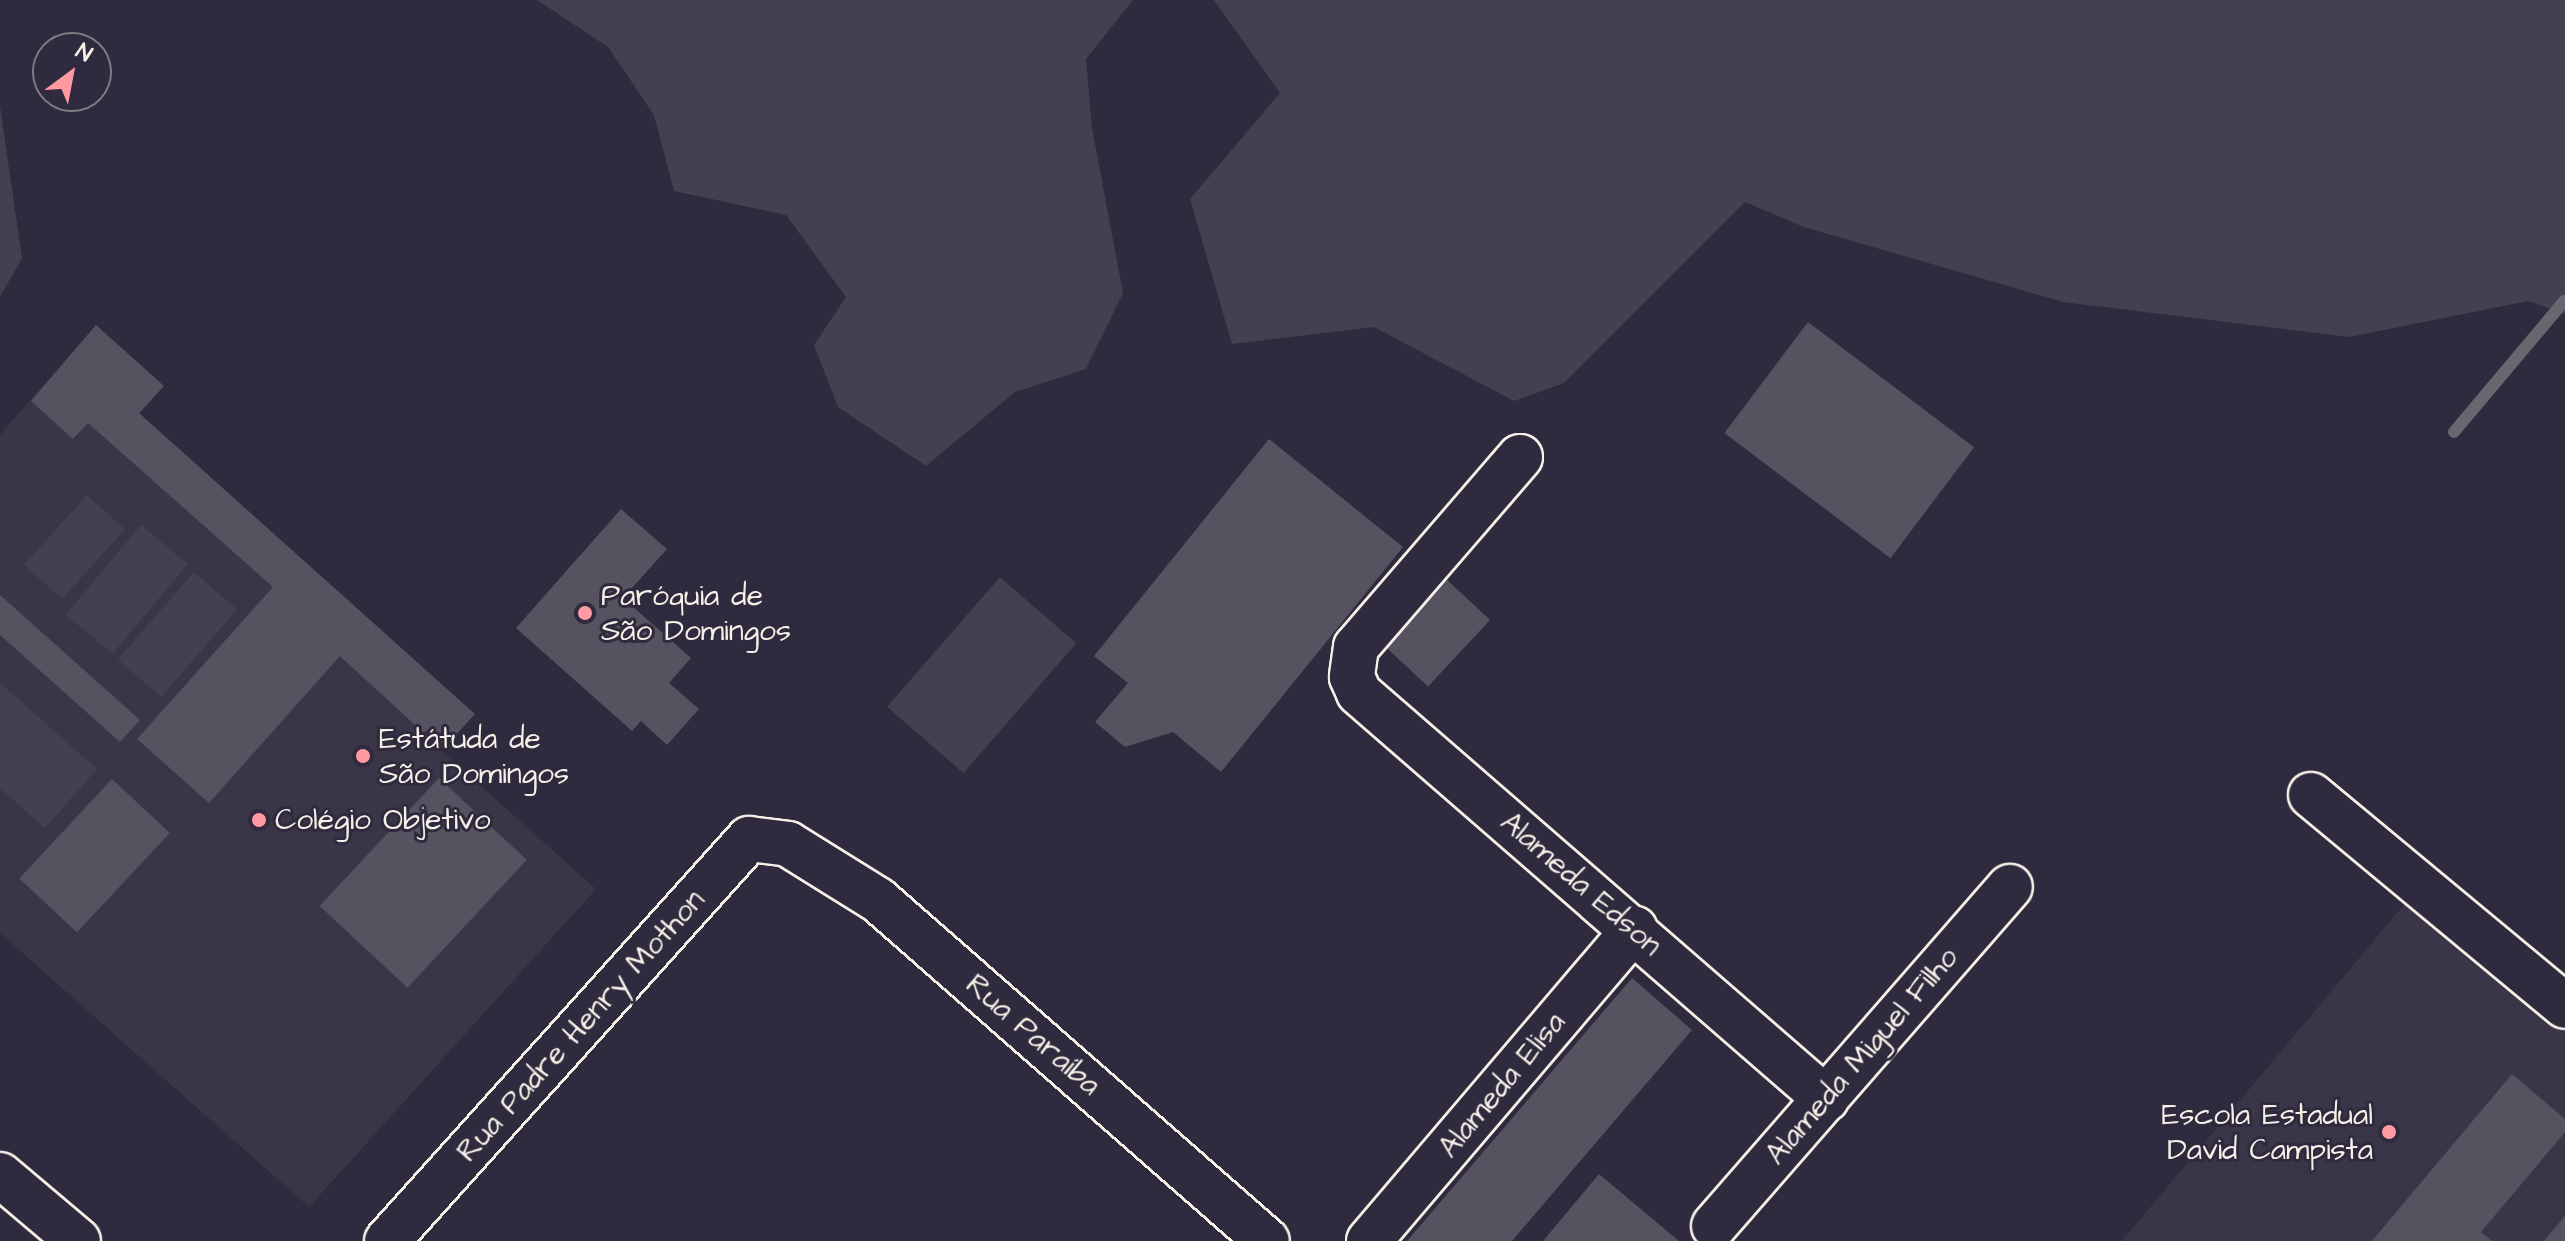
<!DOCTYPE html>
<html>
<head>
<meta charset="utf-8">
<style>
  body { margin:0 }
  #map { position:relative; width:2565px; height:1241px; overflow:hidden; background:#2f2a3d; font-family:"Architects Daughter",sans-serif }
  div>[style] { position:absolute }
  .built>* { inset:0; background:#3b3647 }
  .green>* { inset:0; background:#454050; transform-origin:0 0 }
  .stream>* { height:12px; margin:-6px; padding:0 6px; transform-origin:6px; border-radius:6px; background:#6a6670 }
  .building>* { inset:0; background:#56525f; transform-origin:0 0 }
  .roads { filter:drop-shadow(2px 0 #f4f1e8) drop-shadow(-2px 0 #f4f1e8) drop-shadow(0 2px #f4f1e8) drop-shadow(0 -2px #f4f1e8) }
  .minor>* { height:44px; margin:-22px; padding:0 22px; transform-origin:22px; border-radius:22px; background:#2f2a3d }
  .tertiary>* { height:44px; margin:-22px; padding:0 22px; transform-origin:22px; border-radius:22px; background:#2f2a3d }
  .dots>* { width:22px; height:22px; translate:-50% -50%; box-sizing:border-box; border:4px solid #2f2a3d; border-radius:50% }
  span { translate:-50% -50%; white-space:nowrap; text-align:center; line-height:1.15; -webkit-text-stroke:6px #2f2a3d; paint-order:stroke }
  .poi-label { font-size:30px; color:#f4f1e8 }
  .left { translate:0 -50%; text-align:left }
  .right { translate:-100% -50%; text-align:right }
  .street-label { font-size:30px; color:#f4f1e8 }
  .north { position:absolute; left:32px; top:32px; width:80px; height:80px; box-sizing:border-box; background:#2f2a3d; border:2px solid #7e7a81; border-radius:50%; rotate:32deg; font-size:22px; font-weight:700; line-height:32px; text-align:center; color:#f4f1e8 }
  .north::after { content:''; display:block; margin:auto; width:28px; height:36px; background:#ff9aa2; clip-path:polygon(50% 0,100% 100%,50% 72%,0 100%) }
</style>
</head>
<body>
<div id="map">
  <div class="built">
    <div style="clip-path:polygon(96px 325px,164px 386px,139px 414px,442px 751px,596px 889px,309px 1207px,0 933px,0 435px)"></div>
    <div style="clip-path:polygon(2412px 895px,2565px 1023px,2565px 1241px,2122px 1241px)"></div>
  </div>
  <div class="green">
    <div style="clip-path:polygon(537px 0,1133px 0,1086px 59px,1092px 128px,1123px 293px,1086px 369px,1015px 392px,926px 466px,838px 407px,814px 345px,846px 297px,786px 215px,674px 191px,654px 115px,608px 47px)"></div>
    <div style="clip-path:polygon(1214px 0,2565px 0,2565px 314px,2528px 301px,2349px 337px,2063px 302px,1804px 227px,1745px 202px,1564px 383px,1514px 401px,1374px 327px,1232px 344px,1190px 199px,1280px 93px)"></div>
    <div style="clip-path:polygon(0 106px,22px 258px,0 297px)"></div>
    <div style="left:87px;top:495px;width:51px;height:94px;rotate:42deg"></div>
    <div style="left:141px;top:525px;width:61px;height:117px;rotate:40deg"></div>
    <div style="left:194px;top:572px;width:57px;height:116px;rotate:41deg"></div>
    <div style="left:1000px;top:577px;width:101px;height:172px;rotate:41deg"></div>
    <div style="clip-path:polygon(0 683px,97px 769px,45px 828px,0 788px)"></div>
  </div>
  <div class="stream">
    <div style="left:2454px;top:432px;width:172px;rotate:-49.9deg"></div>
  </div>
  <div class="building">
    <div style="left:1808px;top:322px;width:208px;height:139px;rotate:37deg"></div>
    <div style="clip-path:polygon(96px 325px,164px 386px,139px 413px,475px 714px,442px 750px,340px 656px,209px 803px,137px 739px,273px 587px,88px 423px,73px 439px,31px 401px)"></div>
    <div style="clip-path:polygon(1269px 439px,1403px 547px,1221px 772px,1173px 732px,1125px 747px,1095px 722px,1128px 683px,1094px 656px)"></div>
    <div style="clip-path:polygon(621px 509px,667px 549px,623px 598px,691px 658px,669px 683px,699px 709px,667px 745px,641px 721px,632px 731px,516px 628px)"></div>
    <div style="left:1444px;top:577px;width:63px;height:91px;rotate:43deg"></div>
    <div style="clip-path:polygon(0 595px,140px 720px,120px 742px,0 635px)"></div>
    <div style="left:439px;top:778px;width:120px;height:175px;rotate:43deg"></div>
    <div style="left:112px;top:779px;width:79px;height:136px;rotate:43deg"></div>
    <div style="clip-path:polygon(1632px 978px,1692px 1030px,1512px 1241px,1407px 1241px)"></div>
    <div style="clip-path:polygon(2512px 1074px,2565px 1119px,2565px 1132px,2481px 1232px,2492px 1241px,2372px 1241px)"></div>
    <div style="clip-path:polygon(1599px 1174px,1679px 1241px,1543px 1241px)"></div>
    <div style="clip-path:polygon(2565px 1216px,2565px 1241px,2544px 1241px)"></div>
  </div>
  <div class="roads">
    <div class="minor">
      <div style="left:1520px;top:457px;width:251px;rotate:130.8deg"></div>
      <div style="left:1356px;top:647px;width:30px;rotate:98deg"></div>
      <div style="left:1352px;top:677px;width:17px;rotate:66deg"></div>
      <div style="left:1359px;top:693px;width:619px;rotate:41deg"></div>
      <div style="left:2311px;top:795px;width:330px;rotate:39.7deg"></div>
      <div style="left:1714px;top:1226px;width:450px;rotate:-48.9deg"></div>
      <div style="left:387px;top:1241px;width:541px;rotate:-48deg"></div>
      <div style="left:749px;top:839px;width:39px;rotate:7deg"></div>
      <div style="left:788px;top:844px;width:106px;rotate:31.9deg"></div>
      <div style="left:878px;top:900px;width:517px;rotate:41.24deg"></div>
      <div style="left:1369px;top:1241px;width:410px;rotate:-49.6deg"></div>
    </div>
    <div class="tertiary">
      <div style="left:0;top:1175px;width:102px;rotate:40.2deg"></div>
    </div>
  </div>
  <div class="dots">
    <div style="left:585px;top:613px;background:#ff9aa2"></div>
    <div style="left:363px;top:756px;background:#ff9aa2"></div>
    <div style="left:259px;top:820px;background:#ff9aa2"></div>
    <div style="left:2389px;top:1132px;background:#ff9aa2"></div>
  </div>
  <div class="poi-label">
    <span class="left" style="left:601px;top:613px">Paróquia de<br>São Domingos</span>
    <span class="left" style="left:379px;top:756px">Estátuda de<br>São Domingos</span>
    <span class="left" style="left:275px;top:820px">Colégio Objetivo</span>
    <span class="right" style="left:2373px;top:1132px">Escola Estadual<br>David Campista</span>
  </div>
  <div class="street-label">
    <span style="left:1581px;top:884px;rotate:41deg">Alameda Edson</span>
    <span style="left:581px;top:1026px;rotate:-48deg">Rua Padre Henry Mothon</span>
    <span style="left:1033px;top:1035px;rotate:41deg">Rua Paraíba</span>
    <span style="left:1862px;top:1056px;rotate:-49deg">Alameda Miguel Filho</span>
    <span style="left:1502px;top:1085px;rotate:-50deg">Alameda Elisa</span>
  </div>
  <div class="north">N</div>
</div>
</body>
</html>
